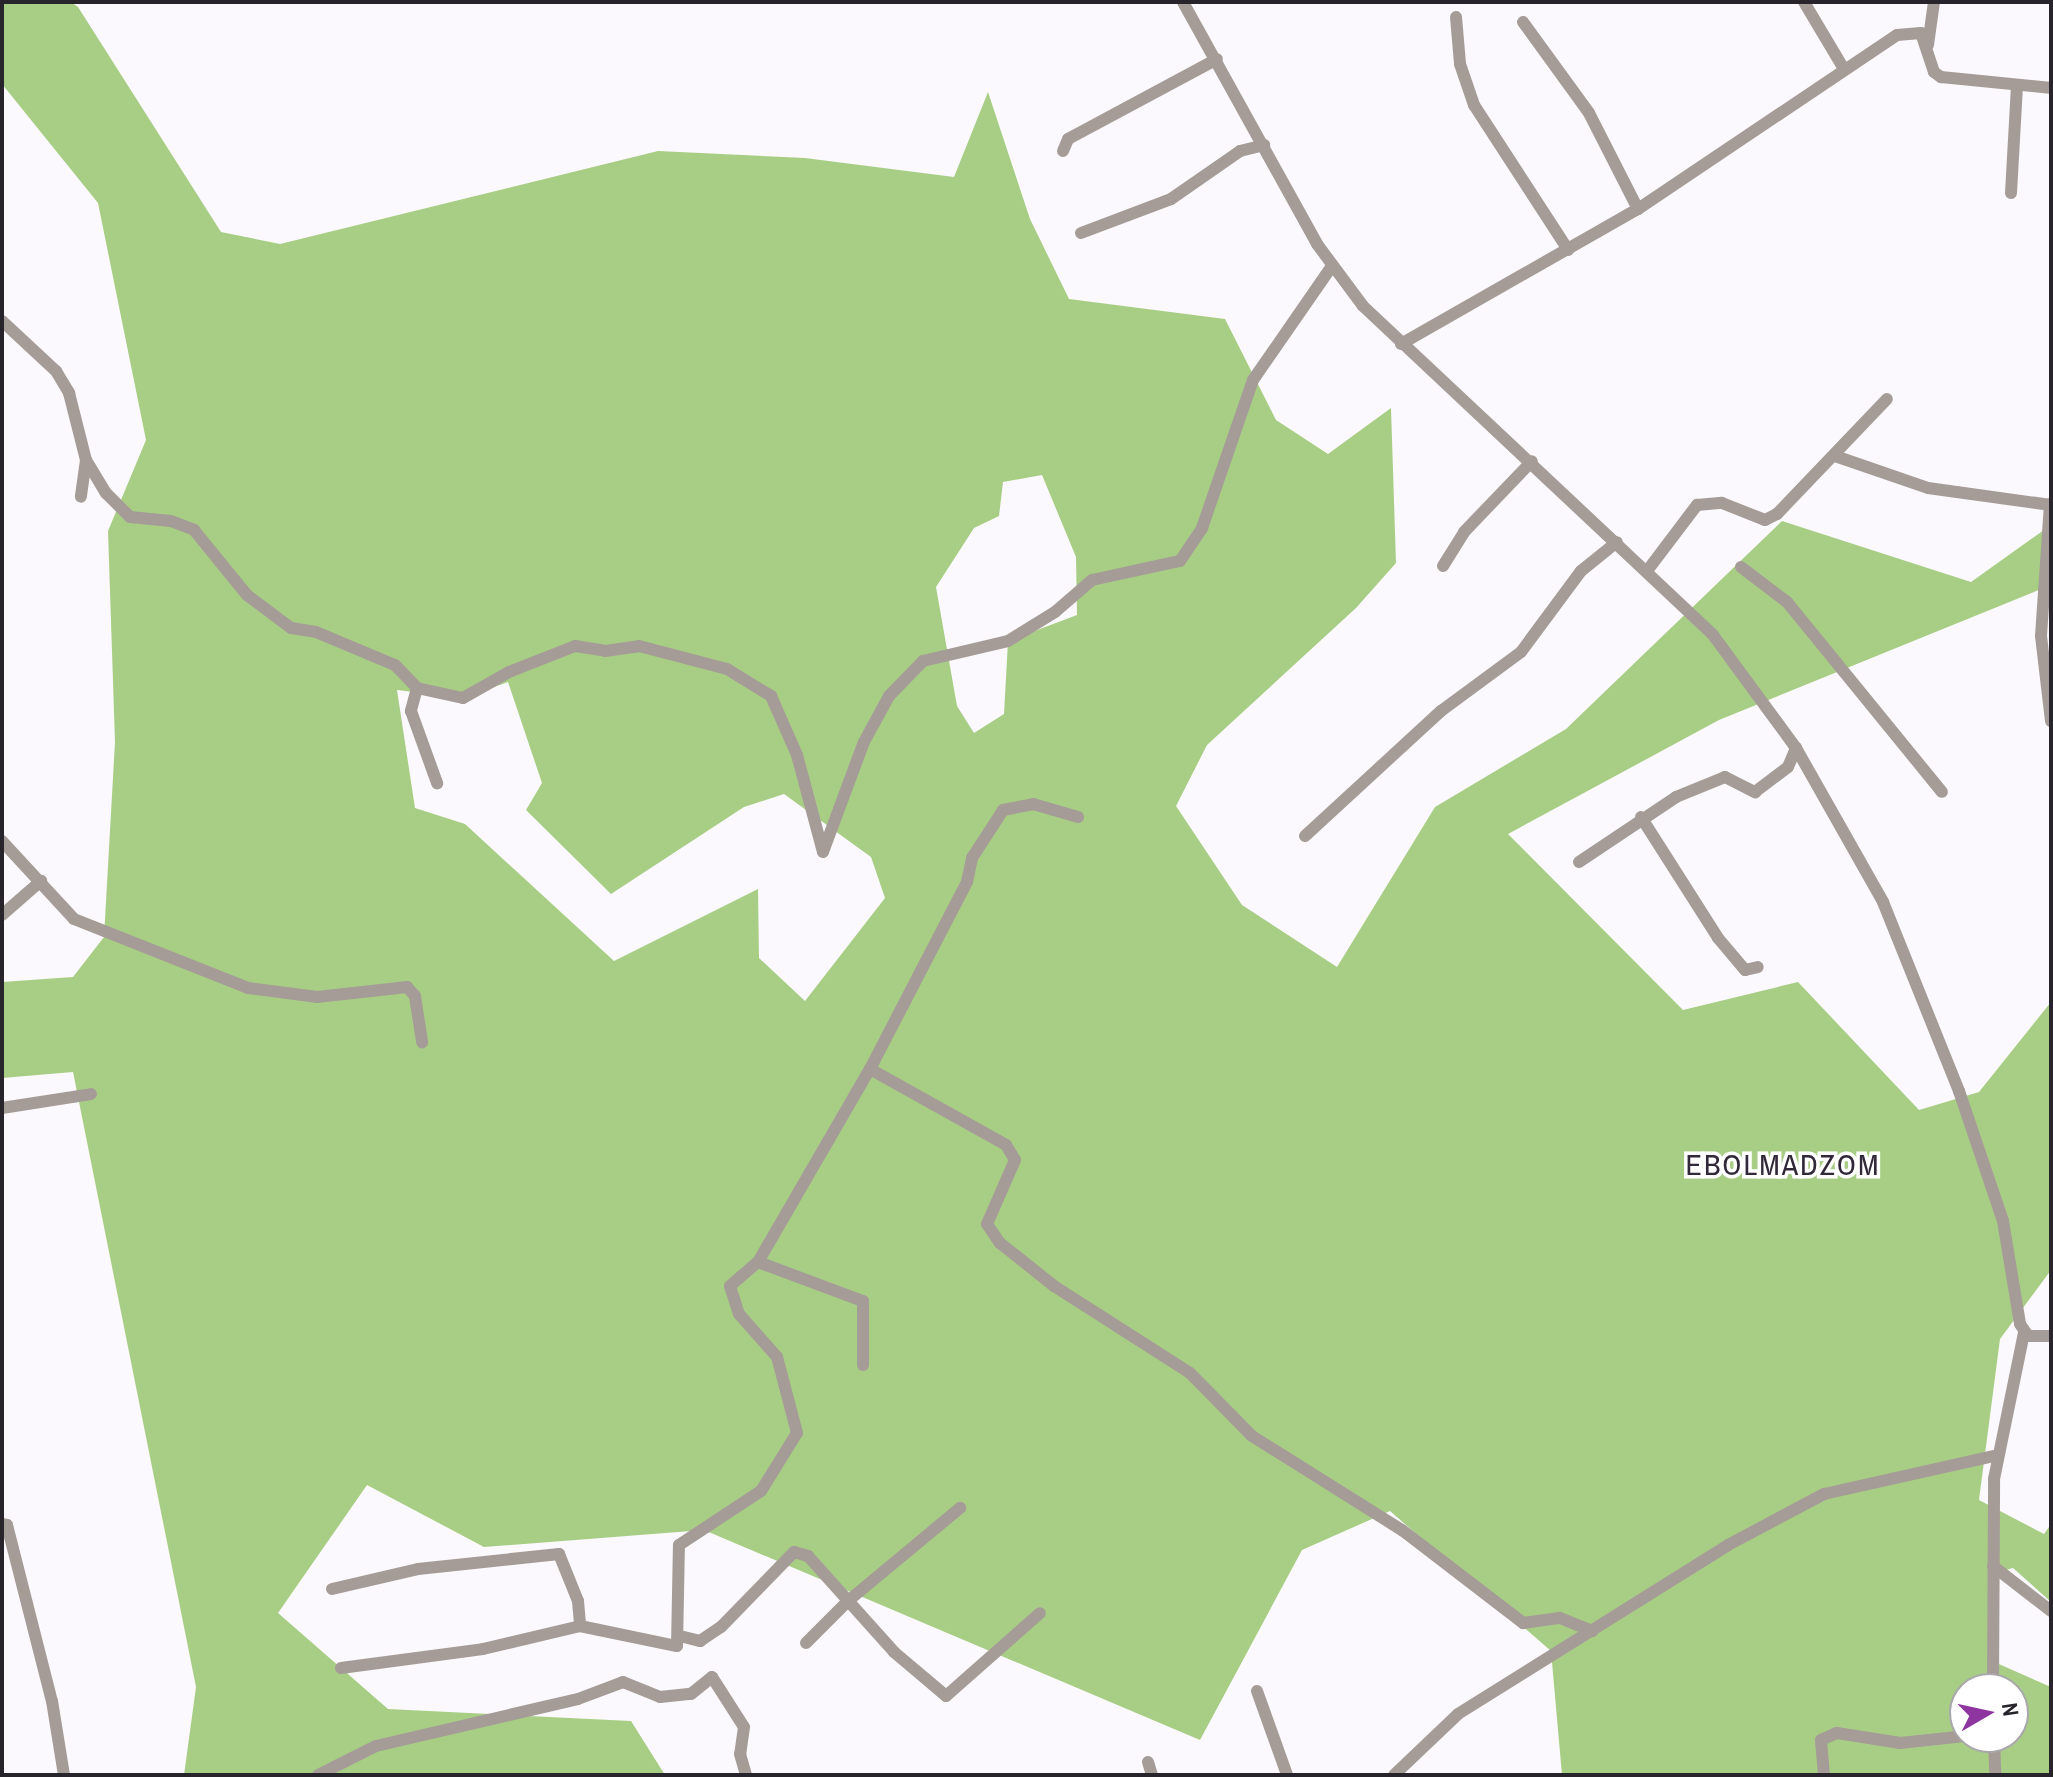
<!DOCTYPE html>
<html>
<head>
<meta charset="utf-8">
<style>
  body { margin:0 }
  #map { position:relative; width:2053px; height:1777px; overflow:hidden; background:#fbf9fd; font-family:"Archivo Narrow",sans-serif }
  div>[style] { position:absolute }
  .forest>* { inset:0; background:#a8ce85 }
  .minor>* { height:12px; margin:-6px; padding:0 6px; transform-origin:6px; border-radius:6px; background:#a69c97 }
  span { translate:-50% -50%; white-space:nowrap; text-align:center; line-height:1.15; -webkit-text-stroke:7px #fff; paint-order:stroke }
  .quarter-label { font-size:30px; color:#312939; letter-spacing:2px }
  .frame { position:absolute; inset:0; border:4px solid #28242c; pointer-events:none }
  .north { position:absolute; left:1949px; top:1673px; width:80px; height:80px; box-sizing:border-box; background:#fff; border:2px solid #a9a7ab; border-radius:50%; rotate:81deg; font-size:22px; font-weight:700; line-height:32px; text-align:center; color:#28242c }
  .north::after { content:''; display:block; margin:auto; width:28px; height:36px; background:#8e35a0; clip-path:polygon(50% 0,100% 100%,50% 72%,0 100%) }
</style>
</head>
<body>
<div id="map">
  <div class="forest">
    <div style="clip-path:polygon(evenodd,2px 2px,71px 2px,78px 7px,221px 232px,280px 244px,658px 151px,805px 158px,954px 177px,988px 92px,1030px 219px,1069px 299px,1225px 319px,1276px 420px,1328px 454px,1391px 408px,1396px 563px,1356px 608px,1207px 745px,1176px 806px,1242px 905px,1337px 967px,1435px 807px,1566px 729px,1782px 521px,1971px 582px,2051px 525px,2051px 585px,1719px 720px,1508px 834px,1683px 1010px,1798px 982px,1919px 1110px,1979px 1092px,2051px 1002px,2051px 1270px,2000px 1339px,1979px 1500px,2044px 1534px,2051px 1524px,2051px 1602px,2013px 1568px,1995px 1573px,1992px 1661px,2051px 1687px,2051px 1775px,1562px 1775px,1551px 1651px,1390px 1511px,1302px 1550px,1200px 1740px,704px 1530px,484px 1547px,367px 1485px,278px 1613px,388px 1709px,631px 1721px,665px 1775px,184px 1775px,196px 1687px,73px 1072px,2px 1078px,2px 982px,73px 977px,104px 937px,115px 742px,108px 531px,146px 440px,98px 203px,2px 84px,2px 2px,1042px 475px,1076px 557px,1077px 615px,1008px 641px,1004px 714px,974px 733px,957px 706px,936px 587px,974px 528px,999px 516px,1003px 482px,1042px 475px,2px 2px,508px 682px,542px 783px,526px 810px,611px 894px,744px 807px,784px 794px,871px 857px,885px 898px,805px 1001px,759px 958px,758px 889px,614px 961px,465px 824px,415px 808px,397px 690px,463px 698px,508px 682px,2px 2px,1965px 1689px,2013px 1689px,2013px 1737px,1965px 1737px,1965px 1689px)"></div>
  </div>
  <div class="minor">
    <div style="left:1183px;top:2px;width:277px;rotate:61deg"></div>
    <div style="left:1317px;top:244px;width:77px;rotate:53.4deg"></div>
    <div style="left:1363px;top:306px;width:480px;rotate:43.2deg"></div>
    <div style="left:1713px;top:635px;width:140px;rotate:53.7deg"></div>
    <div style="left:1796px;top:748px;width:177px;rotate:60.5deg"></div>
    <div style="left:1883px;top:902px;width:204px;rotate:68.1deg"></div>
    <div style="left:1959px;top:1091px;width:137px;rotate:71.3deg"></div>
    <div style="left:2003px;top:1221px;width:104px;rotate:80.6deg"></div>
    <div style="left:2020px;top:1324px;width:14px;rotate:56deg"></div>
    <div style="left:2028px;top:1336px;width:23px"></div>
    <div style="left:1804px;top:2px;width:78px;rotate:59.2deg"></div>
    <div style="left:1456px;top:17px;width:47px;rotate:85.1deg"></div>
    <div style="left:1460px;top:64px;width:43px;rotate:71.1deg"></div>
    <div style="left:1474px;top:105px;width:173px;rotate:57deg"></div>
    <div style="left:1523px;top:22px;width:112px;rotate:54deg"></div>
    <div style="left:1589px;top:113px;width:108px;rotate:63deg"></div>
    <div style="left:1928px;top:45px;width:43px;rotate:-82.1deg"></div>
    <div style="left:1063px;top:151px;width:13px;rotate:-67deg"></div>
    <div style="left:1068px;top:139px;width:169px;rotate:-28.2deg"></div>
    <div style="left:2011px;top:193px;width:108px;rotate:-86.8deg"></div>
    <div style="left:1081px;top:233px;width:96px;rotate:-20.7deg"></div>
    <div style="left:1171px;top:199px;width:84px;rotate:-34.8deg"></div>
    <div style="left:1240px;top:151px;width:25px;rotate:-14deg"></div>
    <div style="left:2px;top:321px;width:74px;rotate:42.8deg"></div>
    <div style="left:56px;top:371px;width:26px;rotate:59deg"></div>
    <div style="left:69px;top:393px;width:69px;rotate:75.8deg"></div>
    <div style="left:86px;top:460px;width:37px;rotate:98deg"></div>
    <div style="left:1401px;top:344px;width:273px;rotate:-29.7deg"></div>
    <div style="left:1638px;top:209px;width:312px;rotate:-33.9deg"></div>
    <div style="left:1897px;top:35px;width:24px;rotate:-5deg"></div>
    <div style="left:1921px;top:33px;width:41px;rotate:71.6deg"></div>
    <div style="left:1934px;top:72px;width:9px;rotate:36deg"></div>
    <div style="left:1941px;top:77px;width:111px;rotate:5.7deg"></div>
    <div style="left:1835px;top:456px;width:98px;rotate:19deg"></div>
    <div style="left:1928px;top:488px;width:124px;rotate:7.9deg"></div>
    <div style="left:86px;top:460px;width:39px;rotate:59deg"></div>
    <div style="left:106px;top:493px;width:34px;rotate:45deg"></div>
    <div style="left:130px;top:517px;width:41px;rotate:5.6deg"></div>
    <div style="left:171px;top:521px;width:25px;rotate:21deg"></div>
    <div style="left:194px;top:530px;width:84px;rotate:50.8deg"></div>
    <div style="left:247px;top:595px;width:55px;rotate:36.9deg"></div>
    <div style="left:291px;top:628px;width:25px;rotate:9deg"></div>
    <div style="left:316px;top:632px;width:86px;rotate:22.7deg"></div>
    <div style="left:395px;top:665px;width:32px;rotate:46deg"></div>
    <div style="left:417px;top:688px;width:47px;rotate:12.3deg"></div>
    <div style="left:463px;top:698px;width:53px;rotate:-29.5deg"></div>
    <div style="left:509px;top:672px;width:71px;rotate:-21.5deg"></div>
    <div style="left:575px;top:646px;width:30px;rotate:9deg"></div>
    <div style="left:605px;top:651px;width:34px;rotate:-8deg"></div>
    <div style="left:639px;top:646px;width:91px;rotate:14.6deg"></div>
    <div style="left:727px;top:669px;width:52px;rotate:31.5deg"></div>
    <div style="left:771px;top:696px;width:64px;rotate:66.2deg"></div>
    <div style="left:797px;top:755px;width:100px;rotate:75deg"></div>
    <div style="left:823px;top:852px;width:117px;rotate:-69.6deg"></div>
    <div style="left:864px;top:742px;width:52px;rotate:-61.5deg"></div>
    <div style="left:889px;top:696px;width:49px;rotate:-45.8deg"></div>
    <div style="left:923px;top:661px;width:87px;rotate:-13.2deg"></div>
    <div style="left:1008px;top:641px;width:55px;rotate:-31.7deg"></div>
    <div style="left:1055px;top:612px;width:49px;rotate:-40.9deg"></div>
    <div style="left:1092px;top:580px;width:90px;rotate:-12.2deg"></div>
    <div style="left:1180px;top:561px;width:40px;rotate:-56deg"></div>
    <div style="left:1202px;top:528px;width:157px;rotate:-71deg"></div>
    <div style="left:1253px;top:380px;width:139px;rotate:-55.3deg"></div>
    <div style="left:2050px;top:504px;width:132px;rotate:93.9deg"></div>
    <div style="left:2041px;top:636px;width:86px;rotate:83.3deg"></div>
    <div style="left:1443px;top:566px;width:40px;rotate:-58deg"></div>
    <div style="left:1464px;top:532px;width:98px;rotate:-46.2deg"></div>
    <div style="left:1741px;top:567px;width:58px;rotate:37.3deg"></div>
    <div style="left:1787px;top:602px;width:245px;rotate:50.8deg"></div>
    <div style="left:1647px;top:571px;width:83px;rotate:-52.9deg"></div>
    <div style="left:1697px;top:505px;width:25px;rotate:-5deg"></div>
    <div style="left:1722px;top:503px;width:46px;rotate:21.6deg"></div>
    <div style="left:1765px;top:520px;width:13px;rotate:-27deg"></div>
    <div style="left:1777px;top:514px;width:159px;rotate:-46.3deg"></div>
    <div style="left:417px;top:688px;width:24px;rotate:105deg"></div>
    <div style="left:411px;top:711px;width:77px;rotate:70.1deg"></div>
    <div style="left:1641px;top:817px;width:143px;rotate:57.5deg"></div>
    <div style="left:1718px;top:938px;width:42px;rotate:49.8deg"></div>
    <div style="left:1745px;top:970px;width:13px;rotate:-13deg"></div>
    <div style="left:1305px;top:836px;width:185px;rotate:-42.6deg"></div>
    <div style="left:1441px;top:711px;width:99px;rotate:-36.4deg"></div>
    <div style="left:1521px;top:652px;width:101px;rotate:-53.5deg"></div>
    <div style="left:1581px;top:571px;width:46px;rotate:-38.9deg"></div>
    <div style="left:2px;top:841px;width:106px;rotate:47.3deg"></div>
    <div style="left:74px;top:919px;width:187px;rotate:21.6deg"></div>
    <div style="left:248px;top:988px;width:70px;rotate:7.4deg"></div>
    <div style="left:317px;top:997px;width:91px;rotate:-6.3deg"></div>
    <div style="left:407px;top:987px;width:12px;rotate:48deg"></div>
    <div style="left:415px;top:996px;width:47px;rotate:81.3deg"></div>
    <div style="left:1579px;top:862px;width:117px;rotate:-33.8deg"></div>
    <div style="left:1676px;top:797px;width:53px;rotate:-22.2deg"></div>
    <div style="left:1725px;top:777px;width:34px;rotate:27deg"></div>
    <div style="left:1755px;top:792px;width:41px;rotate:-37.1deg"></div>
    <div style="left:1788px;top:767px;width:21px;rotate:-67deg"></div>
    <div style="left:2px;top:915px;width:52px;rotate:-41.1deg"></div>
    <div style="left:870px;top:1069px;width:156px;rotate:29.2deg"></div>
    <div style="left:1006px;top:1145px;width:17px;rotate:59deg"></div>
    <div style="left:1015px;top:1160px;width:70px;rotate:113.6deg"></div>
    <div style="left:987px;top:1224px;width:23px;rotate:56deg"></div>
    <div style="left:1000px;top:1243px;width:69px;rotate:38.5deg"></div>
    <div style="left:1054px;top:1286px;width:161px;rotate:32.6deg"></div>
    <div style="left:1190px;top:1373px;width:88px;rotate:45.5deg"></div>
    <div style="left:1252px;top:1436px;width:177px;rotate:32.1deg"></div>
    <div style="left:1402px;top:1530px;width:153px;rotate:37.5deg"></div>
    <div style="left:1523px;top:1623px;width:37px;rotate:-8deg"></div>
    <div style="left:1560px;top:1618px;width:35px;rotate:22deg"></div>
    <div style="left:2px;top:1108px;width:90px;rotate:-8.9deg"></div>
    <div style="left:758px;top:1262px;width:112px;rotate:20.4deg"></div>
    <div style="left:863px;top:1301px;width:64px;rotate:90deg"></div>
    <div style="left:2px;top:1524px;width:5px;rotate:11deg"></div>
    <div style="left:7px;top:1525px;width:182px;rotate:75.7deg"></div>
    <div style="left:52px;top:1701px;width:75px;rotate:80.8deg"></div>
    <div style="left:1993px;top:1566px;width:73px;rotate:37.8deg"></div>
    <div style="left:332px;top:1589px;width:88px;rotate:-13.1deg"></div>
    <div style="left:418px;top:1569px;width:142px;rotate:-6.1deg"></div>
    <div style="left:559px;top:1554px;width:51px;rotate:68deg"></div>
    <div style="left:578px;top:1601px;width:25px;rotate:85deg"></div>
    <div style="left:680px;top:1636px;width:21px;rotate:14deg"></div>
    <div style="left:700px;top:1641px;width:25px;rotate:-34deg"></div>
    <div style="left:721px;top:1627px;width:105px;rotate:-45.8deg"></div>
    <div style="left:794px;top:1552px;width:15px;rotate:16deg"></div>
    <div style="left:808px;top:1556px;width:129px;rotate:48.1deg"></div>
    <div style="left:894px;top:1652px;width:68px;rotate:40.2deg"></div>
    <div style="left:946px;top:1696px;width:125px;rotate:-41.4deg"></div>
    <div style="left:806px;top:1643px;width:59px;rotate:-45deg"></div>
    <div style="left:848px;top:1601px;width:146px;rotate:-39.7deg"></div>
    <div style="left:341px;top:1668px;width:143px;rotate:-7.6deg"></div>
    <div style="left:483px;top:1649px;width:100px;rotate:-13.3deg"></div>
    <div style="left:580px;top:1626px;width:99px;rotate:11.7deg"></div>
    <div style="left:677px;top:1646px;width:101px;rotate:-88.9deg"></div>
    <div style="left:679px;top:1545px;width:98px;rotate:-33.4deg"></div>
    <div style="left:761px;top:1491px;width:68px;rotate:-58.2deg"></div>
    <div style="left:797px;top:1433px;width:79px;rotate:-104.7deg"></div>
    <div style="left:777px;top:1357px;width:57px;rotate:-131.5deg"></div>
    <div style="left:739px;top:1314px;width:29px;rotate:-108deg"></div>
    <div style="left:730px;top:1286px;width:37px;rotate:-41deg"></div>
    <div style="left:758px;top:1262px;width:223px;rotate:-59.9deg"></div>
    <div style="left:870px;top:1069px;width:211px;rotate:-62.6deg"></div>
    <div style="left:967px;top:882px;width:25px;rotate:-78deg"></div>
    <div style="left:972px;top:858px;width:57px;rotate:-57.1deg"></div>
    <div style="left:1003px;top:810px;width:31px;rotate:-11deg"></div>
    <div style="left:1033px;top:804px;width:47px;rotate:16.1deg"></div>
    <div style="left:1993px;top:1689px;width:210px;rotate:-89.7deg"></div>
    <div style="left:1994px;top:1479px;width:149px;rotate:-78.4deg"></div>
    <div style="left:1257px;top:1691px;width:89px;rotate:70.3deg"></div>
    <div style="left:1994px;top:1737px;width:38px;rotate:88deg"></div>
    <div style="left:1148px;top:1762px;width:14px;rotate:73deg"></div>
    <div style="left:318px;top:1775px;width:65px;rotate:-26.6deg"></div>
    <div style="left:376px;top:1746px;width:207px;rotate:-13.1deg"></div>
    <div style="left:578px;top:1699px;width:48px;rotate:-20.7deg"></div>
    <div style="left:623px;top:1682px;width:40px;rotate:22deg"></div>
    <div style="left:660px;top:1697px;width:31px;rotate:-6deg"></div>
    <div style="left:691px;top:1694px;width:27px;rotate:-39deg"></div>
    <div style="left:712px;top:1677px;width:59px;rotate:57.4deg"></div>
    <div style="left:744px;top:1727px;width:27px;rotate:98deg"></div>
    <div style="left:740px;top:1754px;width:22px;rotate:74deg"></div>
    <div style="left:1394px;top:1775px;width:88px;rotate:-43.6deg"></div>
    <div style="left:1458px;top:1714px;width:319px;rotate:-32deg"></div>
    <div style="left:1728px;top:1545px;width:109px;rotate:-28deg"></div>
    <div style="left:1824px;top:1494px;width:178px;rotate:-12.6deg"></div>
    <div style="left:1824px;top:1775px;width:35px;rotate:-95deg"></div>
    <div style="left:1821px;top:1740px;width:17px;rotate:-24deg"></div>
    <div style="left:1837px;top:1733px;width:64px;rotate:9deg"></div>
    <div style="left:1900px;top:1743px;width:65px;rotate:-6.1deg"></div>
  </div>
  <div class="quarter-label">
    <span style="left:1783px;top:1164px">EBOLMADZOM</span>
  </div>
  <div class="frame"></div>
  <div class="north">N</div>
</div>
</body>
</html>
